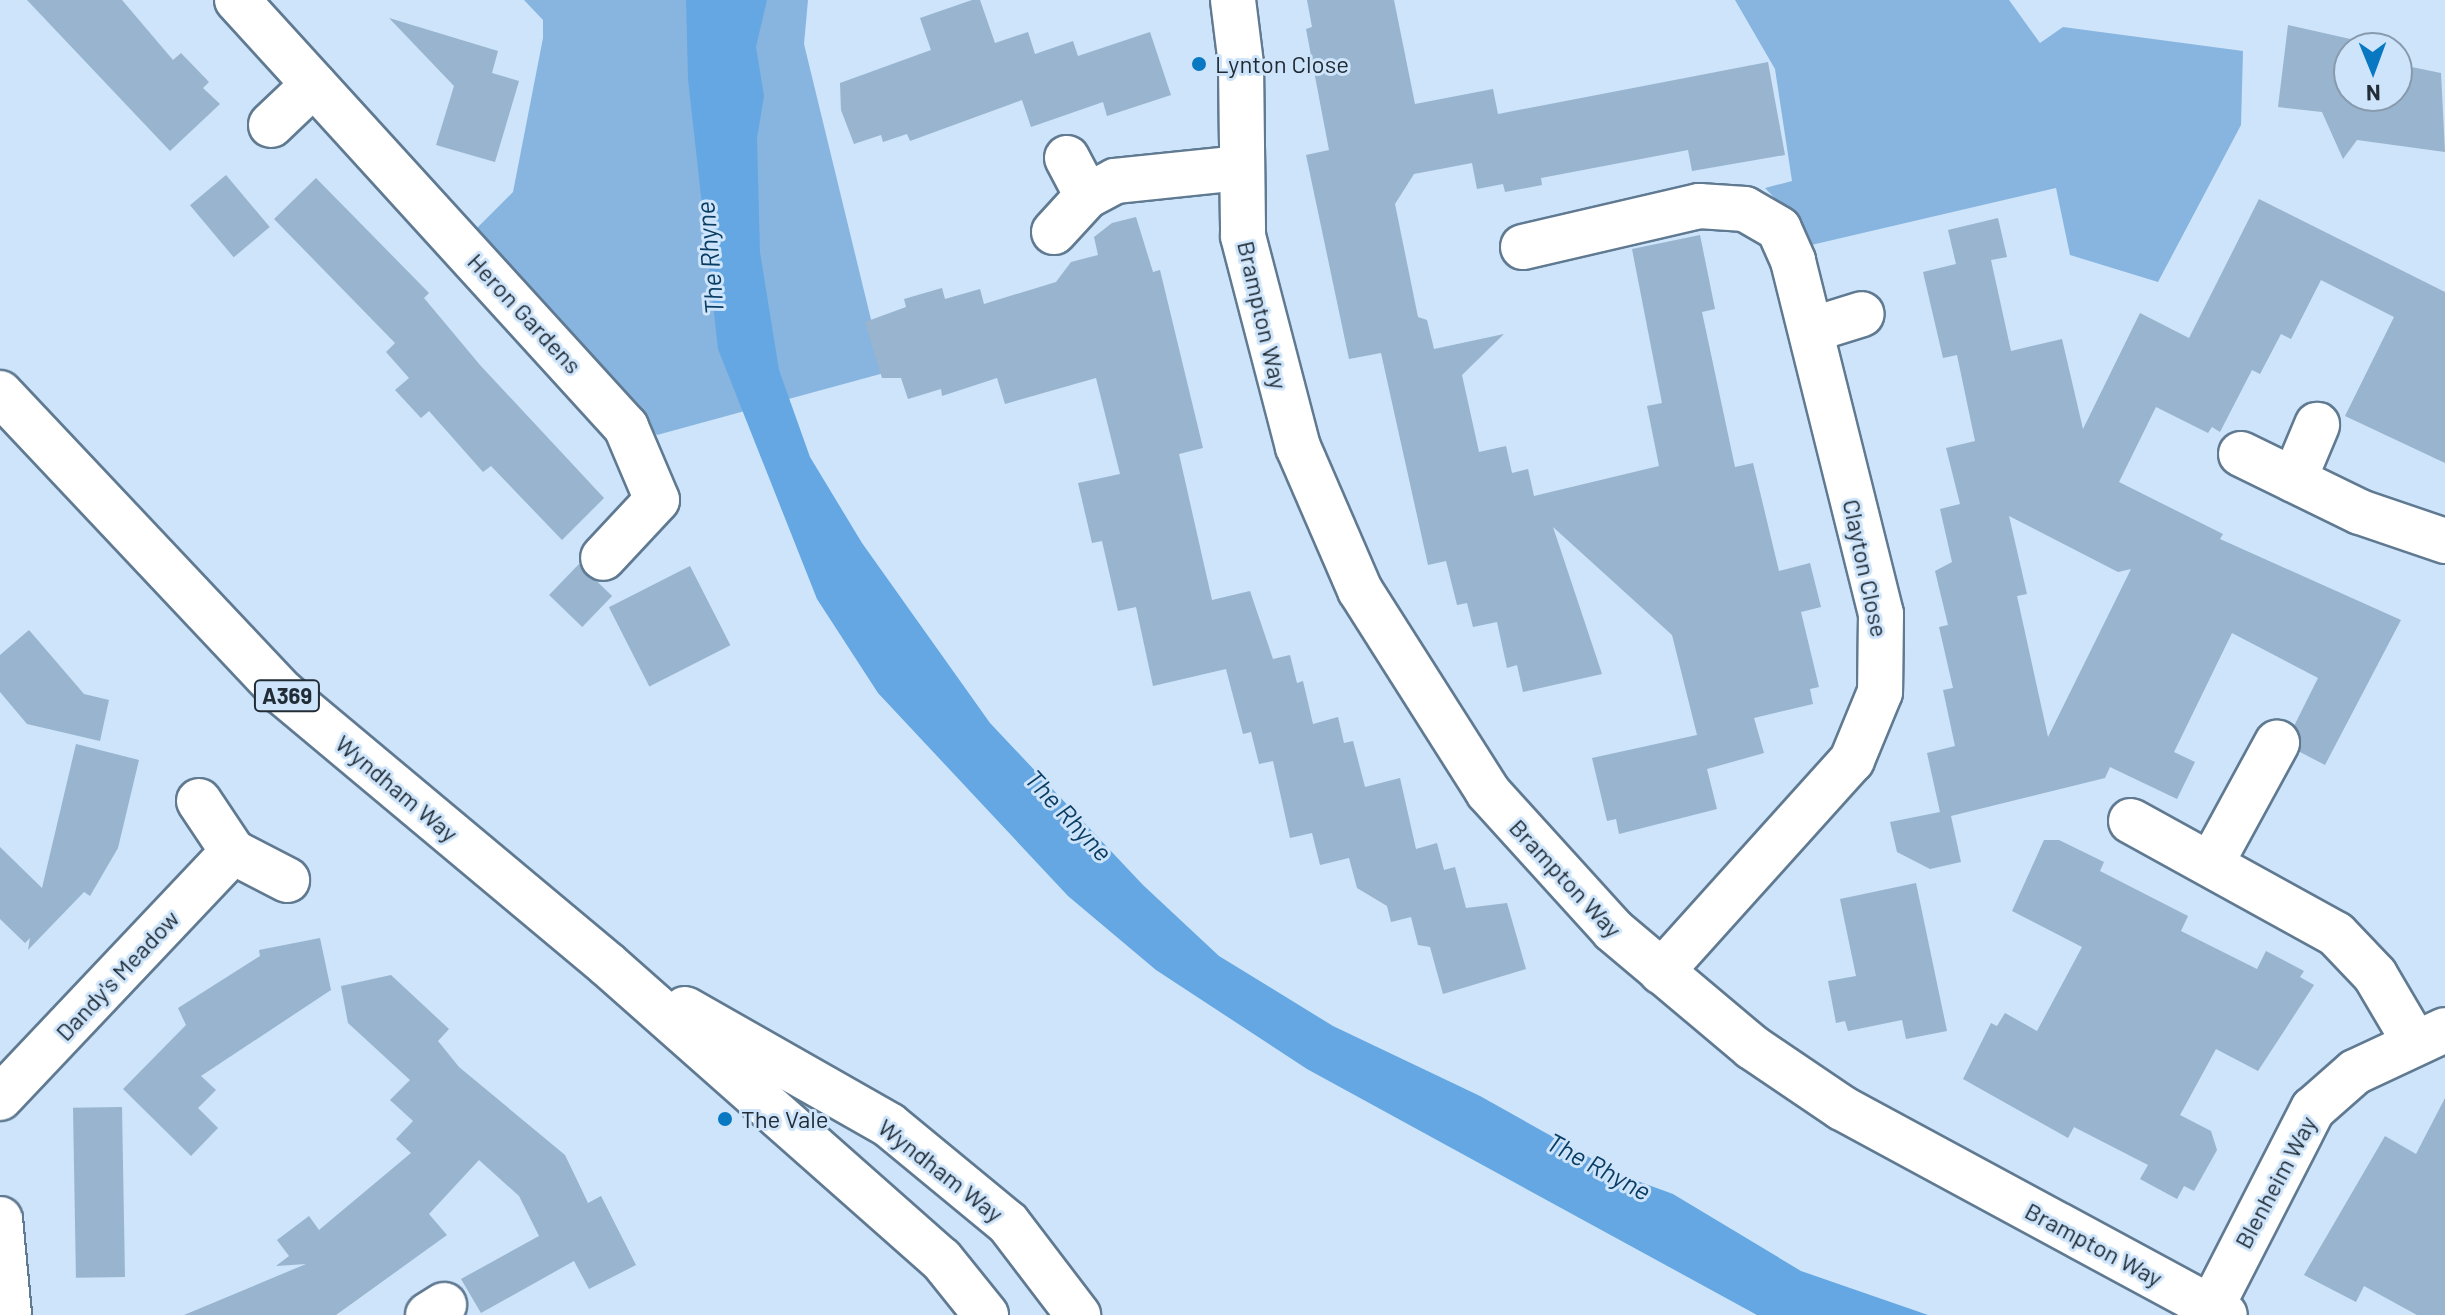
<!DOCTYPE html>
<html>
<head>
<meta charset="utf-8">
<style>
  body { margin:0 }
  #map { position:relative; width:2445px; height:1315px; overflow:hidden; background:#cde4fa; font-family:Barlow,sans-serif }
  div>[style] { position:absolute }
  .green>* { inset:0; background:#88b5df }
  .water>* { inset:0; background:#65a7e2 }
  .building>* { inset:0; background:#98b4ce; transform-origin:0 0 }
  .roads { filter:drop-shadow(2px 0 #607a92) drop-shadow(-2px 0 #607a92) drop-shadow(0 2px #607a92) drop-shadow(0 -2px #607a92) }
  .street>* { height:44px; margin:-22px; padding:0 22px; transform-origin:22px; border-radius:22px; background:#fff }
  .primary>* { height:44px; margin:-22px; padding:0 22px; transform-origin:22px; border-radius:22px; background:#fff }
  .dots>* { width:22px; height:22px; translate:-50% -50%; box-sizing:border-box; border:4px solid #cde4fa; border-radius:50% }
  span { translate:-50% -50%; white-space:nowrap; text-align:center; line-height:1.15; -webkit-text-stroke:6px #cde4fa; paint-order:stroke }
  .shield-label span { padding:2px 6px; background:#cde4fa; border:2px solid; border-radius:6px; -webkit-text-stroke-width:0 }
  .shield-label { font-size:22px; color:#212c36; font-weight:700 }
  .poi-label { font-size:24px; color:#212c36 }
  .left { translate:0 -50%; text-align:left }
  .street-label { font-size:24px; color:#212c36 }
  .water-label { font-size:26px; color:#0a3d64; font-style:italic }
  .north { position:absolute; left:2333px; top:32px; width:80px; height:80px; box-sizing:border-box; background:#cde4fa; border:2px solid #889aac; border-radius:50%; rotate:179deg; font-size:22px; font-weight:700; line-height:32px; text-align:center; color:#212c36 }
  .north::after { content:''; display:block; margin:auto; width:28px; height:36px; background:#0978c2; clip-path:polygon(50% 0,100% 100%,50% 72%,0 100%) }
</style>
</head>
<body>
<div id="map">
  <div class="green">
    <div style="clip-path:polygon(524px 0,808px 0,804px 44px,884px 373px,657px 435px,473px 232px,513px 192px,543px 38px,543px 20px)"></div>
    <div style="clip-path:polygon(1735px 0,2009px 0,2040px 43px,2063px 27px,2243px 51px,2241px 125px,2158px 282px,2070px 255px,2056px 188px,1807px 246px,1789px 213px,1765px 188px,1792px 181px,1775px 69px)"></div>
  </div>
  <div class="water">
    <div style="clip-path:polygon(686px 0,767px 0,756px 47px,764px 96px,757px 138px,760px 252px,779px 370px,810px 457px,862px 543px,990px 723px,1143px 885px,1219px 956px,1333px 1026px,1480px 1096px,1621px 1175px,1673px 1194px,1801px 1271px,1928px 1315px,1757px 1315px,1307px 1069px,1156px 970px,1068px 896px,878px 693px,817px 599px,718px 349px,688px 79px)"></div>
  </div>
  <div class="building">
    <div style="clip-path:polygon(27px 0,122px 0,173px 60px,181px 53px,209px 82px,203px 88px,220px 104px,170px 151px)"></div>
    <div style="clip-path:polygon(972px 0,980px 0,995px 43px,1028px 32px,1035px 54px,1073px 41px,1078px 56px,1150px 32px,1171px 95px,1107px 116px,1103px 102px,1031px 127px,1022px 100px,910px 141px,907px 134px,883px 142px,881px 135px,854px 144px,841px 110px,840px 83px,931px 50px,920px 18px)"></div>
    <div style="clip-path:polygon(1307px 0,1394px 0,1415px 104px,1493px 89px,1498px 114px,1768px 62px,1785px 155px,1692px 171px,1688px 150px,1541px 178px,1542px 185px,1505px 192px,1503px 184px,1477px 189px,1472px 163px,1414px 174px,1395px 204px,1418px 317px,1427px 320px,1434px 349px,1504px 334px,1462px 375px,1479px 452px,1506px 446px,1512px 473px,1528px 469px,1534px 496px,1659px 466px,1647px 406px,1662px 403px,1632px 249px,1700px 235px,1715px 309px,1702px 312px,1735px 467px,1753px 463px,1779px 571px,1810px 563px,1821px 607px,1801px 612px,1819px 687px,1810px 689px,1813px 704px,1754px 718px,1764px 753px,1707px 769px,1717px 809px,1619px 834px,1616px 819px,1607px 821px,1592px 758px,1697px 735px,1672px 635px,1553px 527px,1602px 674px,1523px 692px,1517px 665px,1507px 668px,1497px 622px,1473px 627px,1467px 603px,1457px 605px,1446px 561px,1428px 565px,1381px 353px,1349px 359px,1306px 155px,1329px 150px,1306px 29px,1312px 27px)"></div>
    <div style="clip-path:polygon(389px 18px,498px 51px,492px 73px,519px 81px,495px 162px,436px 145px,454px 86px)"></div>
    <div style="clip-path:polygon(2288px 25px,2386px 47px,2349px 48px,2349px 96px,2397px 96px,2397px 64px,2441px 73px,2445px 152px,2357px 140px,2343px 159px,2322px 112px,2278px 107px)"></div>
    <div style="left:226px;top:175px;width:68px;height:47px;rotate:50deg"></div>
    <div style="clip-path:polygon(316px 178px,429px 293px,424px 298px,480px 365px,604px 498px,562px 540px,491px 466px,483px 472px,429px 411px,421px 418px,395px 390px,409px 378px,386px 352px,395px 343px,274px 219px)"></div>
    <div style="clip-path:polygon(evenodd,2259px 199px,2445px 292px,2445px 463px,2345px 416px,2394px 317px,2321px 280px,2291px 339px,2281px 334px,2260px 374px,2252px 370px,2220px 432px,2212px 427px,2208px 433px,2156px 407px,2119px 482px,2223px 534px,2220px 539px,2401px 620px,2325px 765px,2300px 752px,2294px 726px,2318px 678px,2232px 633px,2174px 752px,2195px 762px,2177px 799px,2110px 767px,2105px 778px,1951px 816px,1961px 862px,1930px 869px,1897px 852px,1890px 822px,1940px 812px,1927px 753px,1955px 746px,1943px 690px,1953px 688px,1939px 627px,1948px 625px,1935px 571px,1952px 562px,1940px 509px,1960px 504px,1946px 448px,1975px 441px,1957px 355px,1943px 358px,1923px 272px,1956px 264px,1948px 230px,1998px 218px,2007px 257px,1991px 260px,2011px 351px,2062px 339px,2083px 429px,2140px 313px,2189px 338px,2259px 199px,2009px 516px,2118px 572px,2131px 569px,2048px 737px,2017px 596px,2027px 594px,2009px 516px)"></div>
    <div style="clip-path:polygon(1136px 217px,1153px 272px,1160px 270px,1203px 448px,1179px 454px,1212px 600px,1250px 591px,1273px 659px,1290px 655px,1297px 683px,1303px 681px,1313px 724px,1338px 717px,1344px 743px,1353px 741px,1365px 787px,1400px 778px,1416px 849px,1437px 843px,1444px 870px,1455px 867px,1466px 908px,1507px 903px,1526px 969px,1443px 994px,1430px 947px,1418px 945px,1411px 917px,1391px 922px,1387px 906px,1357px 888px,1349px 858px,1320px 865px,1312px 833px,1290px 838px,1273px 761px,1259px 764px,1251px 732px,1243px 734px,1226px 669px,1153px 686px,1136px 607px,1118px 611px,1102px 541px,1092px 543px,1078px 483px,1120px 474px,1096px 378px,1005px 404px,997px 378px,942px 396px,941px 389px,908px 399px,901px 378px,882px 378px,865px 322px,906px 307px,904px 299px,942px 288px,945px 299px,980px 289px,984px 304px,1056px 282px,1071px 262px,1098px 255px,1094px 237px,1112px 223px)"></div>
    <div style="left:579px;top:564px;width:46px;height:43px;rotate:44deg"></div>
    <div style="left:690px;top:566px;width:89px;height:91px;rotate:63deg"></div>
    <div style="clip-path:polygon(29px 630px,84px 694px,109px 700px,100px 741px,27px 724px,0 692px,0 655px)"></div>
    <div style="clip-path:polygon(76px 744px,139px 760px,118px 848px,90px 896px,84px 892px,28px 950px,30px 938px,25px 943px,0 919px,0 847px,42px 888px)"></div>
    <div style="clip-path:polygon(2044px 840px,2059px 840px,2104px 862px,2100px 871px,2188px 916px,2181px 931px,2257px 969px,2266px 951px,2304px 971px,2300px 977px,2314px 985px,2258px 1071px,2216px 1049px,2180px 1115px,2211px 1131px,2217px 1150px,2194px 1191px,2184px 1186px,2177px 1199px,2140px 1179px,2148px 1165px,2074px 1127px,2068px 1138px,1963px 1079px,1991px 1023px,1997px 1026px,2005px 1013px,2037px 1031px,2082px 947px,2012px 911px)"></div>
    <div style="clip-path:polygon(1916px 883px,1947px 1031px,1906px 1039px,1902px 1020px,1848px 1031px,1845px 1021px,1836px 1023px,1828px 981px,1856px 976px,1840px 899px)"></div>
    <div style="clip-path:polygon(320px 938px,331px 990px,201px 1076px,216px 1090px,198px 1108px,218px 1128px,191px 1156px,123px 1089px,186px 1025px,178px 1008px,260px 956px,259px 950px)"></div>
    <div style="clip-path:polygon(391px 975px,449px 1029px,438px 1041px,459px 1067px,565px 1155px,588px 1203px,601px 1196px,636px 1265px,589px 1289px,574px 1261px,481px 1313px,461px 1279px,539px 1236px,519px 1196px,479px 1160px,429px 1214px,447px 1235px,336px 1315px,184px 1315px,306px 1264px,276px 1266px,289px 1256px,277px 1240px,309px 1216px,319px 1230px,411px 1153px,396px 1139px,413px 1121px,390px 1100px,410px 1080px,348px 1023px,341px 986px)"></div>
    <div style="clip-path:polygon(2445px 1098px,2445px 1315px,2417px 1315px,2364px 1286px,2356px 1302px,2304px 1275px,2385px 1136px,2416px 1154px)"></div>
    <div style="left:122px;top:1107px;width:170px;height:49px;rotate:89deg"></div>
  </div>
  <div class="roads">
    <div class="street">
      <div style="left:237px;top:0;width:578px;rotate:47.67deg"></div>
      <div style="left:626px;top:427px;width:79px;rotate:67deg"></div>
      <div style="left:657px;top:500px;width:79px;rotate:133deg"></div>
      <div style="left:1233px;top:0;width:64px;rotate:82.9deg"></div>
      <div style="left:1241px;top:64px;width:172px;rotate:89.3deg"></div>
      <div style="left:1243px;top:236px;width:218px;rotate:75.4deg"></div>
      <div style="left:1298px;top:447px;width:156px;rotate:66.6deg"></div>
      <div style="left:1360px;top:590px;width:239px;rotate:57.6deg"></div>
      <div style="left:1488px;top:792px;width:186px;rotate:47.8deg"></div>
      <div style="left:1613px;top:930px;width:182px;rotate:40.1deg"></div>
      <div style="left:1752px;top:1047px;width:109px;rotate:34.1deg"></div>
      <div style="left:1842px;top:1108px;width:435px;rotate:28.4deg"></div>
      <div style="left:271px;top:125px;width:59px;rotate:-43.6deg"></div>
      <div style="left:1067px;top:158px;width:43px;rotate:62.2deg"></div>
      <div style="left:1054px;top:232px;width:49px;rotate:-47.5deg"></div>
      <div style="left:1087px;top:196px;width:32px;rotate:-28deg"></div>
      <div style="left:1115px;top:181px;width:127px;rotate:-5.9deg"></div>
      <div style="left:1523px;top:247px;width:181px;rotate:-13.1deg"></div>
      <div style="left:1699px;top:206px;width:46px;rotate:3.7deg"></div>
      <div style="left:1745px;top:209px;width:39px;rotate:30deg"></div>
      <div style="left:1779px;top:229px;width:35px;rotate:66deg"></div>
      <div style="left:1793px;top:261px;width:364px;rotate:76deg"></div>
      <div style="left:1881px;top:614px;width:78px;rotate:90.7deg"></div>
      <div style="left:1880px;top:692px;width:74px;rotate:112.4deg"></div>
      <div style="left:1852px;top:760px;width:285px;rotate:132deg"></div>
      <div style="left:1811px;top:330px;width:53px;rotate:-17.4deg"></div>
      <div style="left:2241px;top:454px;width:132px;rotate:26deg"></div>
      <div style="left:2360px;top:512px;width:90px;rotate:18.8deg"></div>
      <div style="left:2294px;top:480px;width:60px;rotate:-67.3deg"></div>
      <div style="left:199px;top:801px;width:61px;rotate:56.3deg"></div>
      <div style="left:233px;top:852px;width:61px;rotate:27.4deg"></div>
      <div style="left:2131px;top:821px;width:234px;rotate:28.9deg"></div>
      <div style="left:2336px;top:934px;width:57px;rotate:46.4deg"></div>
      <div style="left:2375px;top:975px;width:79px;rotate:59.5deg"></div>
      <div style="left:2212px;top:862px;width:136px;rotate:-61.4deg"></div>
      <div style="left:0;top:1098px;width:339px;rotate:-46.6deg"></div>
      <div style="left:0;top:1219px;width:96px;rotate:84.6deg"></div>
      <div style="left:2211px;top:1308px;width:224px;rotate:-62.9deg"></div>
      <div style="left:2313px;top:1109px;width:56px;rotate:-41.4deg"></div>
      <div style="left:2355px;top:1072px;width:99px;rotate:-25deg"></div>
      <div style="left:428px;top:1315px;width:19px;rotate:-32deg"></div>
    </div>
    <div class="primary">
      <div style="left:0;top:393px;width:412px;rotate:46.7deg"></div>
      <div style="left:283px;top:693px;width:422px;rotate:39.9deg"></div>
      <div style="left:607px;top:964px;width:446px;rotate:41.5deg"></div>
      <div style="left:941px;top:1259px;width:72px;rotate:51.2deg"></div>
      <div style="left:685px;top:1009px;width:235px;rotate:29.6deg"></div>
      <div style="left:889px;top:1125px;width:154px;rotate:39.5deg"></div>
      <div style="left:1008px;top:1223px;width:116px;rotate:52.7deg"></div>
    </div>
  </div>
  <div class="dots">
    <div style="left:1199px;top:64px;background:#0978c2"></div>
    <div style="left:725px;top:1119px;background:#0978c2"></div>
  </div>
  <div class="shield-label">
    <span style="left:287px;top:696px">A369</span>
  </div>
  <div class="poi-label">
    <span class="left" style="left:1215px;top:64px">Lynton Close</span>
    <span class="left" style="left:741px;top:1119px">The Vale</span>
  </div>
  <div class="street-label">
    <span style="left:525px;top:313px;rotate:47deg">Heron Gardens</span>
    <span style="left:1263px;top:315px;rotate:77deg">Brampton Way</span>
    <span style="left:1866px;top:568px;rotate:78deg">Clayton Close</span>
    <span style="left:397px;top:788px;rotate:40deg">Wyndham Way</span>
    <span style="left:1566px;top:878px;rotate:47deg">Brampton Way</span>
    <span style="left:117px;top:975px;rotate:-47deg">Dandy's Meadow</span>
    <span style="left:941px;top:1170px;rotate:38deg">Wyndham Way</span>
    <span style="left:2275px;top:1182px;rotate:-62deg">Blenheim Way</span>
    <span style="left:2094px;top:1244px;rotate:28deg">Brampton Way</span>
  </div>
  <div class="water-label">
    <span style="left:709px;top:258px;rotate:-95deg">The Rhyne</span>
    <span style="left:1069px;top:815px;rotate:47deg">The Rhyne</span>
    <span style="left:1599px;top:1166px;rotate:28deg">The Rhyne</span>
  </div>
  <div class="north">N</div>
</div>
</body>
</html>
